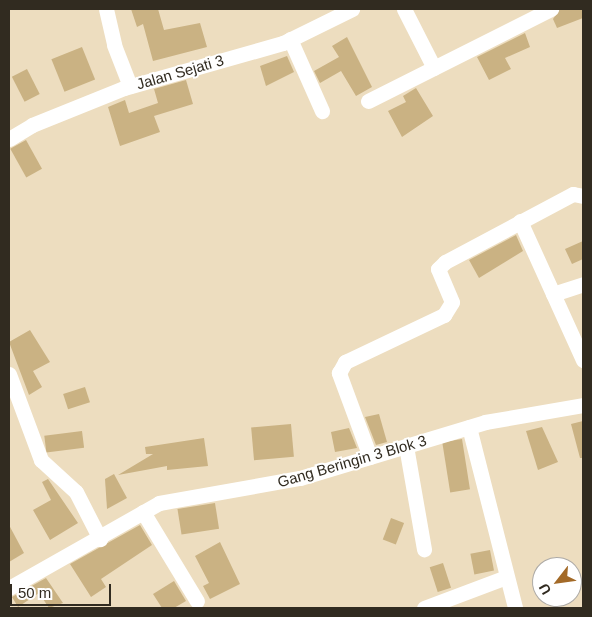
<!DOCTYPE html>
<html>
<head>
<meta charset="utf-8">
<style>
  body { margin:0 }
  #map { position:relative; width:592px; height:617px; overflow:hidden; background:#edddbf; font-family:Helvetica,sans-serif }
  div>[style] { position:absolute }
  .building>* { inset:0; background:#cab283; transform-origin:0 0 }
  .minor>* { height:15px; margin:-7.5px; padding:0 7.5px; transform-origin:7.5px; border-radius:7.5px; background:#fff }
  span { translate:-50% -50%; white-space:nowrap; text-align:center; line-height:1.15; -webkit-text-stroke:4px #fff; paint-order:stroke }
  .street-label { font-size:15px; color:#312b20 }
  .frame { position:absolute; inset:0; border:10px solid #312b20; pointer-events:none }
  .north { position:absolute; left:532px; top:557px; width:50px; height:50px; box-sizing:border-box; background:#fff; border:1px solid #adaaa6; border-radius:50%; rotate:240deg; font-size:14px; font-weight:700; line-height:20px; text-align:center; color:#312b20 }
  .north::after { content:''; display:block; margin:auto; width:18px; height:22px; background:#a36a28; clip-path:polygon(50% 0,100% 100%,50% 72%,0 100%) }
  .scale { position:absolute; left:10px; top:584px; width:101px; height:22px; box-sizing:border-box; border:2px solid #312b20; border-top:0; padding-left:6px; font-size:15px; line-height:18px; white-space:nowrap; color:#312b20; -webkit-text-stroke:4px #fff; paint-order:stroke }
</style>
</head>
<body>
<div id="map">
  <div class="building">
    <div style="clip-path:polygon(131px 9px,158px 9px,164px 30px,200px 23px,207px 47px,153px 61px,143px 24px,137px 27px)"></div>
    <div style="clip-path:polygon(560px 9px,583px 9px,583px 18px,557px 28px,553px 19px)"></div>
    <div style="clip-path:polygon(525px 33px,530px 47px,505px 58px,511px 69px,489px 80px,477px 57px)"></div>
    <div style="clip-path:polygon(347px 37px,372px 87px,356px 96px,341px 71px,320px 83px,314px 71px,339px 57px,332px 46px)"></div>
    <div style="left:82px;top:47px;width:35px;height:33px;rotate:68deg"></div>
    <div style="clip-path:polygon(287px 56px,294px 72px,266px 86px,260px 66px)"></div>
    <div style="left:27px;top:69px;width:28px;height:17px;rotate:63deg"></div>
    <div style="clip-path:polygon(186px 80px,193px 104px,154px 116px,160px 132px,120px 146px,108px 107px,125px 100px,129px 113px,158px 103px,154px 89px)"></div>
    <div style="clip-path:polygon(416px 88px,433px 116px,402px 137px,388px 111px,406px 102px,403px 96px)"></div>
    <div style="left:26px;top:140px;width:33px;height:18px;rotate:61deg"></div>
    <div style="clip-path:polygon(516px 235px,523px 251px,479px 278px,469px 260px)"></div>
    <div style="clip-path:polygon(583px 241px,583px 259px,572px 264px,565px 249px)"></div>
    <div style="clip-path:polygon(30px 330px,50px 362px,33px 371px,42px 387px,29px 395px,9px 342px)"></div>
    <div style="left:85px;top:387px;width:16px;height:23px;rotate:72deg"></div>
    <div style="clip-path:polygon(379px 414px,387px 442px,376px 445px,365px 417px)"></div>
    <div style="clip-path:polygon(583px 421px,583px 458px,580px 458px,571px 424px)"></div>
    <div style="left:291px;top:424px;width:33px;height:40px;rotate:85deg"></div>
    <div style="clip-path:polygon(542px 427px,558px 462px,538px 470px,526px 431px)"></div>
    <div style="clip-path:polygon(349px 428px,357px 448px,335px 452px,331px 432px)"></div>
    <div style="left:82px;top:431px;width:17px;height:38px;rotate:83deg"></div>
    <div style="clip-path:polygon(204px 438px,208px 466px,167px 470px,167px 466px,118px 475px,153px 454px,146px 454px,145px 447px)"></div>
    <div style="left:462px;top:439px;width:51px;height:20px;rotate:81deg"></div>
    <div style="clip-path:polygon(114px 474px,127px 498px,107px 509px,105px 479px)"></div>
    <div style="clip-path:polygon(48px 479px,78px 523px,50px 540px,33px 510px,51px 500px,42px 482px)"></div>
    <div style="left:215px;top:503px;width:26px;height:38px;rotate:81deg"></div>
    <div style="left:391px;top:518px;width:14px;height:23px;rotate:21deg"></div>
    <div style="clip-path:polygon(9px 525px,24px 553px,9px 562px)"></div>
    <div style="clip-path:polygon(140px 525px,152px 545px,101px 579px,106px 587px,91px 597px,70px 564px)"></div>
    <div style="clip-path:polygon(220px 542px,240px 584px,210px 599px,203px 586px,209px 583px,195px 556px)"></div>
    <div style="left:490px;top:550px;width:21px;height:20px;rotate:79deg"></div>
    <div style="left:443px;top:563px;width:26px;height:14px;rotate:72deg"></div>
    <div style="clip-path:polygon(46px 578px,63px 603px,49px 608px,39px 593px,18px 607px,12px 597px)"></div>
    <div style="clip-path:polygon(174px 581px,186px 601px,174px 608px,162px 608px,153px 594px)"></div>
  </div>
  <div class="minor">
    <div style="left:106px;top:9px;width:37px;rotate:77deg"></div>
    <div style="left:114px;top:45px;width:44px;rotate:68.7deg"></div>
    <div style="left:404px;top:9px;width:66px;rotate:63deg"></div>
    <div style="left:290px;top:39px;width:79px;rotate:66deg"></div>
    <div style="left:368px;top:101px;width:205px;rotate:-26.7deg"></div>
    <div style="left:9px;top:139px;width:27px;rotate:-31deg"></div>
    <div style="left:32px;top:125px;width:99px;rotate:-21.9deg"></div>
    <div style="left:124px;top:88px;width:165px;rotate:-15.8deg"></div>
    <div style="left:283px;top:43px;width:77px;rotate:-26.2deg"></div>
    <div style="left:520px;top:221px;width:153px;rotate:65.6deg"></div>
    <div style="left:553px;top:294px;width:32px;rotate:-18deg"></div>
    <div style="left:9px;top:374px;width:92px;rotate:69.6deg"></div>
    <div style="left:41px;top:460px;width:47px;rotate:42.4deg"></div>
    <div style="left:76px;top:492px;width:53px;rotate:62.9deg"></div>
    <div style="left:469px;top:427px;width:187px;rotate:75.7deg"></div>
    <div style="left:406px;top:446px;width:105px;rotate:80.1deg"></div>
    <div style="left:370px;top:457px;width:90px;rotate:-110.3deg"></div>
    <div style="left:339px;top:373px;width:13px;rotate:-61deg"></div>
    <div style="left:345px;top:362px;width:110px;rotate:-25.4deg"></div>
    <div style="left:444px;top:315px;width:15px;rotate:-58deg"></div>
    <div style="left:452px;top:302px;width:36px;rotate:-113deg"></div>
    <div style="left:438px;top:269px;width:10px;rotate:-45deg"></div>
    <div style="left:445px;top:262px;width:145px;rotate:-28deg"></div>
    <div style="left:573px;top:194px;width:10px;rotate:11deg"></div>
    <div style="left:143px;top:512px;width:104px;rotate:58.8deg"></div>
    <div style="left:9px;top:588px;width:172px;rotate:-29.5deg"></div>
    <div style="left:159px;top:503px;width:143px;rotate:-10.1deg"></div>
    <div style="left:300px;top:478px;width:193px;rotate:-16.8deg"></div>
    <div style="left:485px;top:422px;width:99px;rotate:-9.8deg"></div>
    <div style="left:424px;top:608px;width:88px;rotate:-20.7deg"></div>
  </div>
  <div class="street-label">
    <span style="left:180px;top:72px;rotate:-16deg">Jalan Sejati 3</span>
    <span style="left:352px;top:461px;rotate:-16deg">Gang Beringin 3 Blok 3</span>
  </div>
  <div class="frame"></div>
  <div class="north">U</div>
  <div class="scale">50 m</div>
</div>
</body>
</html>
